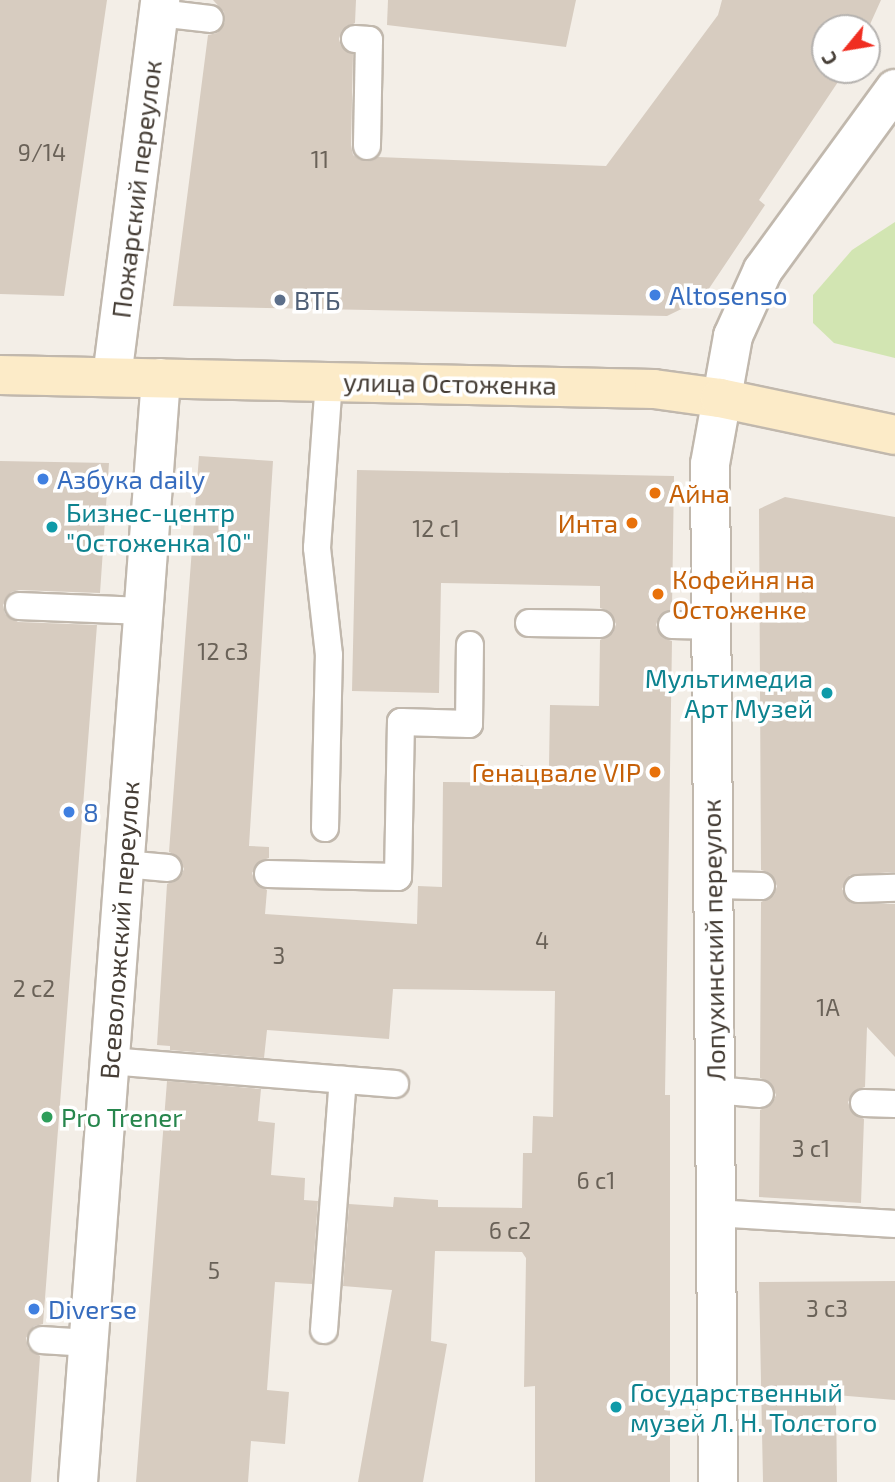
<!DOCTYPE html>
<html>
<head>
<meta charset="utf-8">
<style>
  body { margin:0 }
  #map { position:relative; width:895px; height:1482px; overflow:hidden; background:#f3eee7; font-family:"Exo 2",sans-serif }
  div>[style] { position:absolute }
  .green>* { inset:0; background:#d2e5b2 }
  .building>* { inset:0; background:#d7ccc0 }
  .roads { filter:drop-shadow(2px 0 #c1b8ad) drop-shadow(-2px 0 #c1b8ad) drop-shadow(0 2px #c1b8ad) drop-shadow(0 -2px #c1b8ad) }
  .lane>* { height:26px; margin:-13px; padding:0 13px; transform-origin:13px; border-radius:13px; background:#fff }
  .street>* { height:38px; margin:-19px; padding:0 19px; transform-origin:19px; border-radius:19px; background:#fff }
  .secondary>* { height:38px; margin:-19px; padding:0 19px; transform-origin:19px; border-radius:19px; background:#fcebc8 }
  .dots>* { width:19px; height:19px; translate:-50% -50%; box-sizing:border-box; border:4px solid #fff; border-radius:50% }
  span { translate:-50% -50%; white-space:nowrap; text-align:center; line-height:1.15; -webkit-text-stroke:7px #fff; paint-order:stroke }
  .number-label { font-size:23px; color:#6a6258 }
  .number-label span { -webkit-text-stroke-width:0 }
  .street-label { font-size:26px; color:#463e36 }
  .shop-label { font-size:26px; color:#366cbe }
  .left { translate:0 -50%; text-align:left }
  .service-label { font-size:26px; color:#4e5e75 }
  .food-label { font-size:26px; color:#c56008 }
  .right { translate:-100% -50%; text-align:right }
  .culture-label { font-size:26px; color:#0d838f }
  .leisure-label { font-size:26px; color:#27864d }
  .north { position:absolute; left:811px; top:14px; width:70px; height:70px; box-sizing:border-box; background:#fff; border:2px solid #b5b2af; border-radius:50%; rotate:240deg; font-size:19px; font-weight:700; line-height:28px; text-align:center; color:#463e36 }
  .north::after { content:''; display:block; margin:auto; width:24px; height:32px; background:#f02e21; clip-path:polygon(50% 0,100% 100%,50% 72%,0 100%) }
</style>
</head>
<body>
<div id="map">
  <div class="green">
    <div style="clip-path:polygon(895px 222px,895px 358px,834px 343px,813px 323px,813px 295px,852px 250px)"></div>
  </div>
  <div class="building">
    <div style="clip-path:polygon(0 0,107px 0,64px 296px,0 294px)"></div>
    <div style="clip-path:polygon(213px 0,356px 0,355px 23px,342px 30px,339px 39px,341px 46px,353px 54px,351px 146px,353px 155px,360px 160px,378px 157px,606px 166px,718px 15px,722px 0,881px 0,867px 31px,825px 28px,825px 70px,846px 70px,759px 200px,765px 205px,702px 299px,667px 316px,173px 306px,208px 35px,217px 33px,225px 22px,224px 12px)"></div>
    <div style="clip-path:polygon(388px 0,576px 0,566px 47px,387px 25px)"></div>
    <div style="clip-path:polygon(199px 456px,273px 461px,249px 846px,269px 847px,269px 858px,260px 861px,252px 873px,255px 882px,267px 890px,265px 914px,417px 924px,418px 886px,442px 887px,443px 782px,520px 783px,520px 765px,549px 766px,550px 705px,599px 706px,600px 640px,613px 633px,616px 624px,609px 611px,600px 608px,600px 586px,441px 583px,439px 693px,352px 691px,357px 470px,674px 476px,672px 609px,659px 616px,656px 625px,663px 638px,672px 641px,665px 1095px,670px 1095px,670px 1482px,535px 1482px,535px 1386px,524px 1387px,526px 1258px,522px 1252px,435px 1251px,431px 1341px,447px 1344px,423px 1482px,358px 1482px,392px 1290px,343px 1286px,349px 1204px,393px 1207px,394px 1197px,438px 1200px,438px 1207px,522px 1208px,523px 1153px,532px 1153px,533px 1116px,553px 1117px,555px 991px,393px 989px,389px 1039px,267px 1030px,264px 1058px,170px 1050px,170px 1046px,157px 1045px,167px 884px,180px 878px,184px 869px,178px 856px,169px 852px)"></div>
    <div style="clip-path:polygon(0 461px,109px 463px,100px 593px,19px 590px,11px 592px,3px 605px,5px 614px,18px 622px,97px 625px,43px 1324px,34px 1326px,26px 1338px,28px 1348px,40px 1356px,31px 1482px,0 1482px)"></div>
    <div style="clip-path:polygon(785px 497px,895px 517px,895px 872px,850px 875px,842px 889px,851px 903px,895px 904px,895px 1057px,867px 1027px,865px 1087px,856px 1090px,848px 1102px,851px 1111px,864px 1119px,861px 1203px,759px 1197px,760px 1110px,772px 1104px,776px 1095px,770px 1082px,760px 1078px,761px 902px,774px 895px,777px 886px,770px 873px,761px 870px,759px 509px)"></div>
    <div style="clip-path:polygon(167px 1081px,261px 1089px,258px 1121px,275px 1123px,271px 1175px,305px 1178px,304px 1200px,318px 1201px,312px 1284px,275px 1282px,267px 1390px,289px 1392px,285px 1444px,251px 1441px,248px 1482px,136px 1482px)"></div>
    <div style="clip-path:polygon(895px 1281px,895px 1400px,836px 1395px,837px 1482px,763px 1482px,759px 1282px)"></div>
  </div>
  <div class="roads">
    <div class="lane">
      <div style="left:159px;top:13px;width:51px;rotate:6.7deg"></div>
      <div style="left:355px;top:39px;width:14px;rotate:4deg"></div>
      <div style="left:369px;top:40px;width:106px;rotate:91.1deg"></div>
      <div style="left:19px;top:606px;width:125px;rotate:2.3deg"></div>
      <div style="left:529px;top:623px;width:71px;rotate:0.8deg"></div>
      <div style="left:672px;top:625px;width:39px;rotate:1deg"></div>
      <div style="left:325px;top:828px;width:173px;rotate:-88.7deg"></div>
      <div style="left:329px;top:655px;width:108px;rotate:-96.4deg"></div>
      <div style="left:317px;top:548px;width:167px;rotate:-85.9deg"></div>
      <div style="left:124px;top:864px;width:44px;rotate:5.2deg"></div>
      <div style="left:268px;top:874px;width:130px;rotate:1.3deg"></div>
      <div style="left:398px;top:877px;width:155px;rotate:-88.9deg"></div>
      <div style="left:401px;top:722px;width:68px;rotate:1.7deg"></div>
      <div style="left:469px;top:724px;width:79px;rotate:-89.3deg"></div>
      <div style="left:713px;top:885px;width:48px;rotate:1.2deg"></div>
      <div style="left:858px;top:889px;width:37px;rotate:-2deg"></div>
      <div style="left:110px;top:1061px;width:286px;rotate:4.6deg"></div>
      <div style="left:715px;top:1090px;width:45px;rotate:5.1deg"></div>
      <div style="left:864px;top:1103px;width:31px;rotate:2deg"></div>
      <div style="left:715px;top:1213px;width:180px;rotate:3.5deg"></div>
      <div style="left:324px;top:1330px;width:251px;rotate:-85.7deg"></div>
      <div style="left:42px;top:1340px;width:46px;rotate:3.7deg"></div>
    </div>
    <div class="street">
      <div style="left:112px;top:377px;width:380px;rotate:-82.7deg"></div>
      <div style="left:78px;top:1482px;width:1107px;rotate:-85.7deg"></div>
      <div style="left:718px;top:1482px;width:1018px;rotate:-90.45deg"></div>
      <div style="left:710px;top:464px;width:130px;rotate:-79.8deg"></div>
      <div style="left:733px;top:336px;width:72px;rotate:-65.6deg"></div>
      <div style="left:763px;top:270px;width:224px;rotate:-53.9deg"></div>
    </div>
    <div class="secondary">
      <div style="left:0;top:375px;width:654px;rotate:1.23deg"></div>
      <div style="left:654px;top:389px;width:67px;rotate:7.8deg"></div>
      <div style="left:720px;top:398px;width:179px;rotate:11.9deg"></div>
    </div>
  </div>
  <div class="dots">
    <div style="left:655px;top:295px;background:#3f7fe0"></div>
    <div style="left:280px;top:300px;background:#5c6f8a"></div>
    <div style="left:43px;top:479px;background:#3f7fe0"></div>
    <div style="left:655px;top:493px;background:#e8710a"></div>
    <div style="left:632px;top:523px;background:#e8710a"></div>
    <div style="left:52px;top:527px;background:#0f9aa8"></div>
    <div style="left:658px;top:594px;background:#e8710a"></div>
    <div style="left:827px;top:693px;background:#0f9aa8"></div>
    <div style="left:655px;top:772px;background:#e8710a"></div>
    <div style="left:69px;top:812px;background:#3f7fe0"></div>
    <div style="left:47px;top:1117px;background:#2e9e5b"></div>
    <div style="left:34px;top:1309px;background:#3f7fe0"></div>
    <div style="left:616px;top:1407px;background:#0f9aa8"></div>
  </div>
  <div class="number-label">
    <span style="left:42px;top:152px">9/14</span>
    <span style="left:320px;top:159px">11</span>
    <span style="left:436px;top:528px">12 с1</span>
    <span style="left:223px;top:651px">12 с3</span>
    <span style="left:542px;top:940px">4</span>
    <span style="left:279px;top:955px">3</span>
    <span style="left:34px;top:988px">2 с2</span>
    <span style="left:828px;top:1007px">1А</span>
    <span style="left:811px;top:1148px">3 с1</span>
    <span style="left:596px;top:1180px">6 с1</span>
    <span style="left:510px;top:1230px">6 с2</span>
    <span style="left:214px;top:1270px">5</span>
    <span style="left:827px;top:1308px">3 с3</span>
  </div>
  <div class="street-label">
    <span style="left:136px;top:189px;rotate:-83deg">Пожарский переулок</span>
    <span style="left:450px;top:383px;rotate:1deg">улица Остоженка</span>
    <span style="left:119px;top:930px;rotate:-86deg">Всеволожский переулок</span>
    <span style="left:713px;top:940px;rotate:-91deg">Лопухинский переулок</span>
  </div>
  <div class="shop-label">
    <span class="left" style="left:669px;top:295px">Altosenso</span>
    <span class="left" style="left:57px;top:479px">Азбука daily</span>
    <span class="left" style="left:83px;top:812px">8</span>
    <span class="left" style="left:48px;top:1309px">Diverse</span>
  </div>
  <div class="service-label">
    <span class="left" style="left:294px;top:300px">ВТБ</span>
  </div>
  <div class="food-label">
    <span class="left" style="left:669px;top:493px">Айна</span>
    <span class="right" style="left:618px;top:523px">Инта</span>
    <span class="left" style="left:672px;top:594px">Кофейня на<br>Остоженке</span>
    <span class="right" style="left:641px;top:772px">Генацвале VIP</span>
  </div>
  <div class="culture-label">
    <span class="left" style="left:66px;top:527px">Бизнес-центр<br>"Остоженка 10"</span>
    <span class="right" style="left:813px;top:693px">Мультимедиа<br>Арт Музей</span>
    <span class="left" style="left:630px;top:1407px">Государственный<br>музей Л. Н. Толстого</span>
  </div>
  <div class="leisure-label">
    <span class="left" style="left:61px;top:1117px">Pro Trener</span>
  </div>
  <div class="north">С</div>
</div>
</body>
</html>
